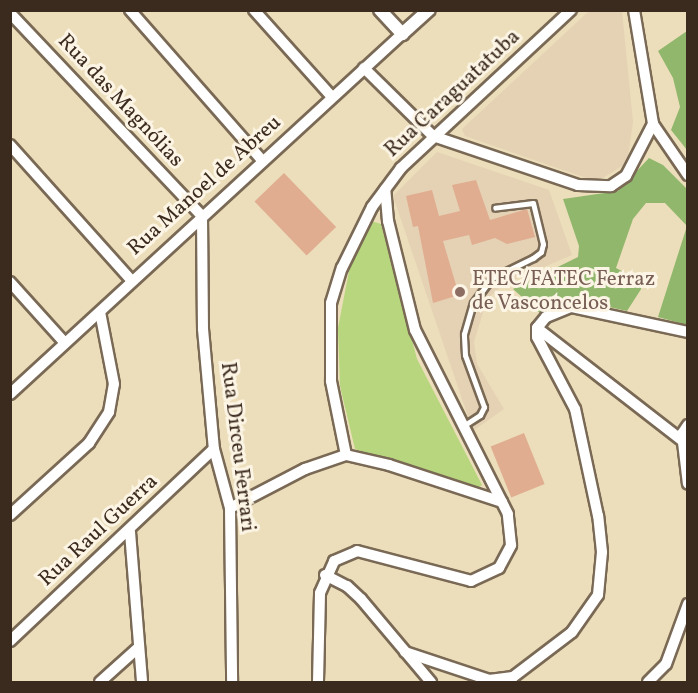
<!DOCTYPE html>
<html>
<head>
<meta charset="utf-8">
<style>
  body { margin:0 }
  #map { position:relative; width:698px; height:693px; overflow:hidden; background:#ecdeba; font-family:Vollkorn,serif }
  div>[style] { position:absolute }
  .built>* { inset:0; background:#e5d1b4 }
  .green>* { inset:0; background:#b7d67d }
  .forest>* { inset:0; background:#91b76c }
  .building>* { inset:0; background:#e0ad90; transform-origin:0 0 }
  .roads { filter:drop-shadow(2px 0 #796955) drop-shadow(-2px 0 #796955) drop-shadow(0 2px #796955) drop-shadow(0 -2px #796955) }
  .service>* { height:5px; margin:-2.5px; padding:0 2.5px; transform-origin:2.5px; border-radius:2.5px; background:#fff }
  .minor>* { height:10px; margin:-5px; padding:0 5px; transform-origin:5px; border-radius:5px; background:#fff }
  .tertiary>* { height:12px; margin:-6px; padding:0 6px; transform-origin:6px; border-radius:6px; background:#fff }
  .dots>* { width:16px; height:16px; translate:-50% -50%; box-sizing:border-box; border:3px solid #fcf5e5; border-radius:50% }
  span { translate:-50% -50%; white-space:nowrap; text-align:center; line-height:1.15; -webkit-text-stroke:6px #fcf5e5; paint-order:stroke }
  .street-label { font-size:21px; color:#3b2a1e }
  .education-label { font-size:21px; color:#785e54 }
  .left { translate:0 -50%; text-align:left }
  .frame { position:absolute; inset:0; border:12px solid #3b2a1e; pointer-events:none }
</style>
</head>
<body>
<div id="map">
  <div class="built">
    <div style="clip-path:polygon(589px 11px,622px 11px,633px 122px,628px 156px,622px 166px,603px 178px,586px 178px,465px 136px,462px 129px)"></div>
    <div style="clip-path:polygon(437px 152px,549px 190px,572px 255px,504px 284px,487px 299px,474px 342px,477px 364px,504px 409px,473px 431px,393px 196px)"></div>
  </div>
  <div class="green">
    <div style="clip-path:polygon(371px 221px,381px 224px,417px 359px,482px 485px,477px 489px,355px 449px,340px 386px,338px 328px,350px 266px)"></div>
  </div>
  <div class="forest">
    <div style="clip-path:polygon(687px 31px,687px 150px,671px 130px,680px 107px,673px 78px,658px 51px)"></div>
    <div style="clip-path:polygon(649px 158px,663px 165px,687px 189px,687px 325px,658px 317px,687px 226px,665px 203px,646px 203px,633px 219px,616px 268px,645px 283px,627px 311px,582px 301px,541px 314px,513px 289px,578px 257px,579px 246px,563px 199px,618px 191px)"></div>
  </div>
  <div class="building">
    <div style="left:284px;top:173px;width:75px;height:41px;rotate:46deg"></div>
    <div style="clip-path:polygon(476px 180px,490px 220px,527px 209px,535px 237px,507px 244px,495px 238px,472px 245px,469px 235px,443px 241px,459px 295px,433px 303px,418px 226px,413px 227px,406px 196px,432px 190px,439px 216px,460px 211px,452px 185px)"></div>
    <div style="left:524px;top:433px;width:55px;height:36px;rotate:68deg"></div>
  </div>
  <div class="roads">
    <div class="service">
      <div style="left:463px;top:426px;width:20px;rotate:-33deg"></div>
      <div style="left:480px;top:415px;width:9px;rotate:-63deg"></div>
      <div style="left:484px;top:407px;width:55px;rotate:-110.1deg"></div>
      <div style="left:465px;top:355px;width:21px;rotate:-93deg"></div>
      <div style="left:464px;top:334px;width:32px;rotate:-74deg"></div>
      <div style="left:473px;top:303px;width:31px;rotate:-53deg"></div>
      <div style="left:492px;top:278px;width:46px;rotate:-26deg"></div>
      <div style="left:533px;top:258px;width:10px;rotate:-37deg"></div>
      <div style="left:541px;top:252px;width:8px;rotate:-76deg"></div>
      <div style="left:543px;top:244px;width:42px;rotate:-103.7deg"></div>
      <div style="left:533px;top:203px;width:38px;rotate:173deg"></div>
    </div>
    <div class="minor">
      <div style="left:130px;top:10px;width:200px;rotate:48.7deg"></div>
      <div style="left:254px;top:10px;width:117px;rotate:48.1deg"></div>
      <div style="left:634px;top:10px;width:116px;rotate:80.5deg"></div>
      <div style="left:653px;top:124px;width:62px;rotate:55.5deg"></div>
      <div style="left:10px;top:13px;width:279px;rotate:46.6deg"></div>
      <div style="left:202px;top:216px;width:113px;rotate:89.5deg"></div>
      <div style="left:203px;top:329px;width:121px;rotate:84.8deg"></div>
      <div style="left:214px;top:449px;width:61px;rotate:74.8deg"></div>
      <div style="left:230px;top:508px;width:174px;rotate:89.3deg"></div>
      <div style="left:364px;top:68px;width:97px;rotate:44.6deg"></div>
      <div style="left:433px;top:136px;width:153px;rotate:18.7deg"></div>
      <div style="left:578px;top:185px;width:33px;rotate:2deg"></div>
      <div style="left:611px;top:186px;width:18px;rotate:-34deg"></div>
      <div style="left:626px;top:176px;width:59px;rotate:-62.6deg"></div>
      <div style="left:10px;top:145px;width:181px;rotate:48.1deg"></div>
      <div style="left:10px;top:282px;width:81px;rotate:48deg"></div>
      <div style="left:537px;top:328px;width:191px;rotate:37.8deg"></div>
      <div style="left:10px;top:394px;width:532px;rotate:-42.56deg"></div>
      <div style="left:688px;top:425px;width:11px;rotate:124deg"></div>
      <div style="left:682px;top:434px;width:50px;rotate:83.2deg"></div>
      <div style="left:346px;top:455px;width:76px;rotate:-101.5deg"></div>
      <div style="left:331px;top:381px;width:78px;rotate:-90deg"></div>
      <div style="left:331px;top:303px;width:37px;rotate:-73deg"></div>
      <div style="left:342px;top:268px;width:68px;rotate:-63.8deg"></div>
      <div style="left:372px;top:207px;width:49px;rotate:-53.4deg"></div>
      <div style="left:401px;top:168px;width:232px;rotate:-42.9deg"></div>
      <div style="left:230px;top:508px;width:85px;rotate:-27.5deg"></div>
      <div style="left:305px;top:469px;width:43px;rotate:-18.9deg"></div>
      <div style="left:346px;top:455px;width:44px;rotate:13.1deg"></div>
      <div style="left:389px;top:465px;width:119px;rotate:18.1deg"></div>
      <div style="left:10px;top:515px;width:107px;rotate:-42.3deg"></div>
      <div style="left:89px;top:443px;width:37px;rotate:-57deg"></div>
      <div style="left:109px;top:412px;width:28px;rotate:-80deg"></div>
      <div style="left:114px;top:384px;width:73px;rotate:-101deg"></div>
      <div style="left:130px;top:532px;width:150px;rotate:85.4deg"></div>
      <div style="left:325px;top:575px;width:25px;rotate:27deg"></div>
      <div style="left:347px;top:586px;width:19px;rotate:43deg"></div>
      <div style="left:361px;top:599px;width:109px;rotate:49.9deg"></div>
      <div style="left:10px;top:641px;width:280px;rotate:-43.3deg"></div>
      <div style="left:405px;top:652px;width:89px;rotate:18.4deg"></div>
      <div style="left:489px;top:680px;width:24px;rotate:-7deg"></div>
      <div style="left:513px;top:677px;width:74px;rotate:-37.3deg"></div>
      <div style="left:572px;top:632px;width:45px;rotate:-54.9deg"></div>
      <div style="left:598px;top:595px;width:43px;rotate:-84.7deg"></div>
      <div style="left:602px;top:552px;width:36px;rotate:-96deg"></div>
      <div style="left:598px;top:516px;width:109px;rotate:-102.1deg"></div>
      <div style="left:575px;top:409px;width:81px;rotate:-117.8deg"></div>
      <div style="left:537px;top:337px;width:9px;rotate:-90deg"></div>
      <div style="left:537px;top:328px;width:14px;rotate:-51deg"></div>
      <div style="left:546px;top:317px;width:27px;rotate:-22deg"></div>
      <div style="left:571px;top:307px;width:120px;rotate:12.1deg"></div>
      <div style="left:100px;top:682px;width:52px;rotate:-41.9deg"></div>
      <div style="left:318px;top:682px;width:89px;rotate:-88.7deg"></div>
      <div style="left:320px;top:593px;width:35px;rotate:-66deg"></div>
      <div style="left:334px;top:561px;width:25px;rotate:-23deg"></div>
      <div style="left:357px;top:551px;width:118px;rotate:14.7deg"></div>
      <div style="left:471px;top:581px;width:31px;rotate:-25deg"></div>
      <div style="left:499px;top:568px;width:26px;rotate:-62deg"></div>
      <div style="left:511px;top:545px;width:31px;rotate:-96deg"></div>
      <div style="left:508px;top:514px;width:206px;rotate:-116.8deg"></div>
      <div style="left:415px;top:330px;width:112px;rotate:-103.9deg"></div>
      <div style="left:388px;top:221px;width:32px;rotate:-95deg"></div>
      <div style="left:648px;top:682px;width:25px;rotate:-45deg"></div>
      <div style="left:666px;top:664px;width:64px;rotate:-69.9deg"></div>
    </div>
    <div class="tertiary">
      <div style="left:380px;top:10px;width:33px;rotate:47deg"></div>
      <div style="left:402px;top:34px;width:36px;rotate:-42deg"></div>
    </div>
  </div>
  <div class="dots">
    <div style="left:460px;top:292px;background:#8d6e63"></div>
  </div>
  <div class="street-label">
    <span style="left:453px;top:94px;rotate:-43deg">Rua Caraguatatuba</span>
    <span style="left:120px;top:101px;rotate:47deg">Rua das Magnólias</span>
    <span style="left:205px;top:186px;rotate:-42deg">Rua Manoel de Abreu</span>
    <span style="left:237px;top:447px;rotate:83deg">Rua Dirceu Ferrari</span>
    <span style="left:99px;top:531px;rotate:-43deg">Rua Raul Guerra</span>
  </div>
  <div class="education-label">
    <span class="left" style="left:472px;top:292px">ETEC/FATEC Ferraz<br>de Vasconcelos</span>
  </div>
  <div class="frame"></div>
</div>
</body>
</html>
